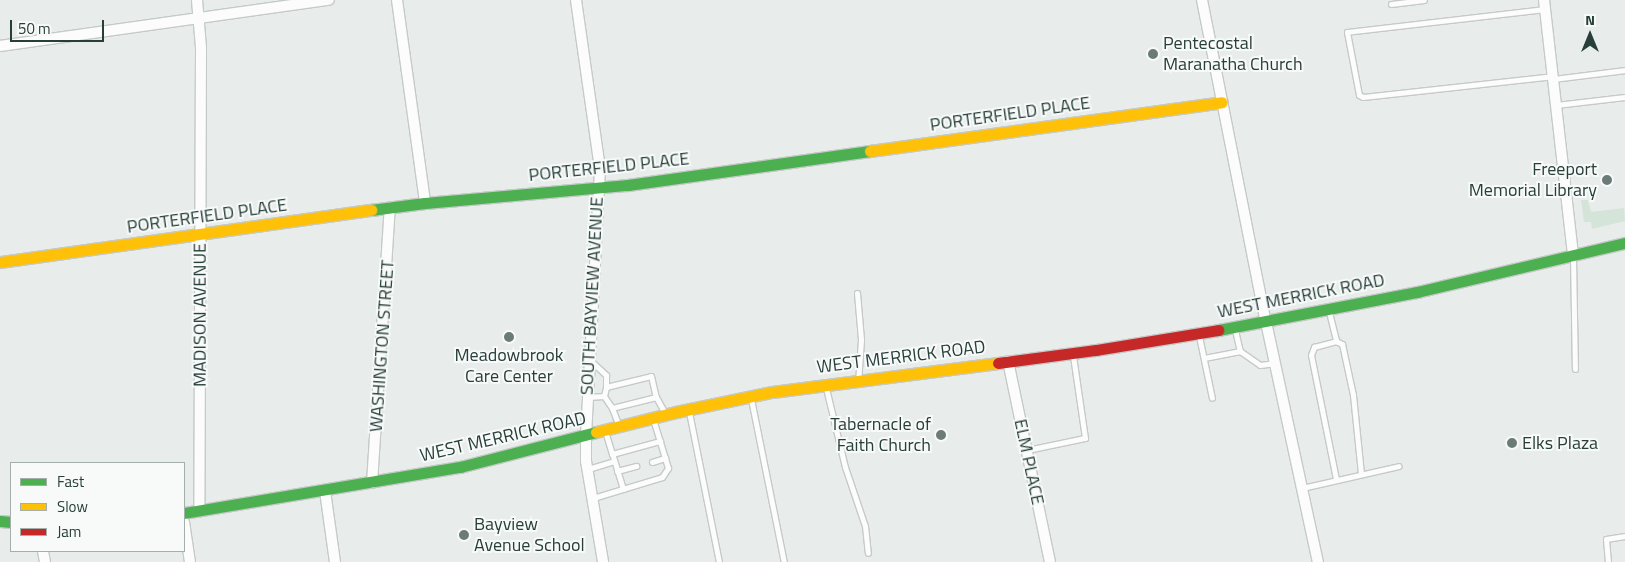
<!DOCTYPE html>
<html>
<head>
<meta charset="utf-8">
<style>
  body { margin:0 }
  #map { position:relative; width:1625px; height:562px; overflow:hidden; background:#e8edeb; font-family:"Titillium Web",sans-serif }
  div>[style] { position:absolute }
  .green>* { inset:0; background:#d4e4d9 }
  .roads { filter:drop-shadow(1px 0 #c5cac8) drop-shadow(-1px 0 #c5cac8) drop-shadow(0 1px #c5cac8) drop-shadow(0 -1px #c5cac8) }
  .lane>* { height:5px; margin:-2.5px; padding:0 2.5px; transform-origin:2.5px; border-radius:2.5px; background:#fcfcfc }
  .street>* { height:10px; margin:-5px; padding:0 5px; transform-origin:5px; border-radius:5px; background:#fcfcfc }
  .fast>* { height:11px; margin:-5.5px; padding:0 5.5px; transform-origin:5.5px; border-radius:5.5px; background:#4caf50 }
  .slow>* { height:11px; margin:-5.5px; padding:0 5.5px; transform-origin:5.5px; border-radius:5.5px; background:#ffc107 }
  .jam>* { height:11px; margin:-5.5px; padding:0 5.5px; transform-origin:5.5px; border-radius:5.5px; background:#c62828 }
  .dots>* { width:14px; height:14px; translate:-50% -50%; box-sizing:border-box; border:2px solid #f7faf9; border-radius:50% }
  span { translate:-50% -50%; white-space:nowrap; text-align:center; line-height:1.15; -webkit-text-stroke:4px #f7faf9; paint-order:stroke }
  .poi-label { font-size:18px; color:#273e39 }
  .left { translate:0 -50%; text-align:left }
  .right { translate:-100% -50%; text-align:right }
  .street-label { font-size:18px; color:#273e39 }
  .legend { position:absolute; left:10px; top:462px; width:175px; height:90px; box-sizing:border-box; background:#f7faf9; border:1px solid #a4afac; margin:0; padding:6px 9px; list-style:none; font-size:15px; color:#273e39 }
  .legend li { display:flex; align-items:center; gap:10px; height:25px }
  .legend b { width:25px; border:1px solid #a4afac }
  .north { position:absolute; left:1565px; top:10px; width:50px; height:50px; -webkit-text-stroke:4px #f7faf9; paint-order:stroke; rotate:0deg; font-size:14px; font-weight:700; line-height:20px; text-align:center; color:#273e39 }
  .north::after { content:''; display:block; margin:auto; width:18px; height:22px; background:#273e39; clip-path:polygon(50% 0,100% 100%,50% 72%,0 100%) }
  .scale { position:absolute; left:10px; top:20px; width:94px; height:22px; box-sizing:border-box; border:2px solid #273e39; border-top:0; padding-left:6px; font-size:15px; line-height:18px; white-space:nowrap; color:#273e39; -webkit-text-stroke:4px #f7faf9; paint-order:stroke }
</style>
</head>
<body>
<div id="map">
  <div class="green">
    <div style="clip-path:polygon(1581px 200px,1588px 200px,1591px 212px,1624px 208px,1625px 221px,1592px 229px,1591px 222px,1584px 222px)"></div>
  </div>
  <div class="roads">
    <div class="lane">
      <div style="left:1391px;top:4px;width:33px;rotate:-7deg"></div>
      <div style="left:1545px;top:9px;width:199px;rotate:173.4deg"></div>
      <div style="left:1347px;top:32px;width:64px;rotate:79.2deg"></div>
      <div style="left:1359px;top:95px;width:4px;rotate:27deg"></div>
      <div style="left:1363px;top:97px;width:190px;rotate:-6.3deg"></div>
      <div style="left:1553px;top:79px;width:73px;rotate:-7.1deg"></div>
      <div style="left:1556px;top:105px;width:69px;rotate:-6.6deg"></div>
      <div style="left:1573px;top:258px;width:111px;rotate:89deg"></div>
      <div style="left:857px;top:293px;width:47px;rotate:85.1deg"></div>
      <div style="left:861px;top:340px;width:39px;rotate:94deg"></div>
      <div style="left:1329px;top:312px;width:30px;rotate:76deg"></div>
      <div style="left:1235px;top:330px;width:22px;rotate:77deg"></div>
      <div style="left:1240px;top:351px;width:24px;rotate:35deg"></div>
      <div style="left:1260px;top:365px;width:15px;rotate:-8deg"></div>
      <div style="left:1199px;top:336px;width:63px;rotate:78.2deg"></div>
      <div style="left:1204px;top:358px;width:37px;rotate:-11deg"></div>
      <div style="left:591px;top:361px;width:21px;rotate:43deg"></div>
      <div style="left:606px;top:375px;width:12px;rotate:90deg"></div>
      <div style="left:606px;top:387px;width:46px;rotate:-13.7deg"></div>
      <div style="left:651px;top:376px;width:22px;rotate:77deg"></div>
      <div style="left:656px;top:397px;width:45px;rotate:166deg"></div>
      <div style="left:612px;top:408px;width:14px;rotate:-124deg"></div>
      <div style="left:604px;top:396px;width:9px;rotate:-77deg"></div>
      <div style="left:826px;top:388px;width:81px;rotate:76.5deg"></div>
      <div style="left:845px;top:467px;width:62px;rotate:71.3deg"></div>
      <div style="left:865px;top:526px;width:27px;rotate:84deg"></div>
      <div style="left:587px;top:397px;width:17px;rotate:-3deg"></div>
      <div style="left:656px;top:397px;width:18px;rotate:61deg"></div>
      <div style="left:751px;top:399px;width:166px;rotate:78.6deg"></div>
      <div style="left:612px;top:408px;width:17px;rotate:69deg"></div>
      <div style="left:689px;top:412px;width:153px;rotate:78.7deg"></div>
      <div style="left:605px;top:431px;width:24px;rotate:73deg"></div>
      <div style="left:1027px;top:450px;width:59px;rotate:-11.7deg"></div>
      <div style="left:1085px;top:438px;width:83px;rotate:-98.3deg"></div>
      <div style="left:652px;top:462px;width:14px;rotate:-17deg"></div>
      <div style="left:588px;top:469px;width:27px;rotate:-17deg"></div>
      <div style="left:617px;top:471px;width:20px;rotate:-15deg"></div>
      <div style="left:1336px;top:479px;width:126px;rotate:-101.4deg"></div>
      <div style="left:1311px;top:355px;width:9px;rotate:-69deg"></div>
      <div style="left:1314px;top:347px;width:23px;rotate:-15deg"></div>
      <div style="left:1336px;top:341px;width:7px;rotate:27deg"></div>
      <div style="left:1342px;top:344px;width:52px;rotate:77.8deg"></div>
      <div style="left:1353px;top:395px;width:79px;rotate:84.2deg"></div>
      <div style="left:1302px;top:488px;width:99px;rotate:-12.8deg"></div>
      <div style="left:623px;top:489px;width:37px;rotate:-107deg"></div>
      <div style="left:612px;top:454px;width:50px;rotate:-15.2deg"></div>
      <div style="left:593px;top:498px;width:72px;rotate:-16.9deg"></div>
      <div style="left:662px;top:477px;width:11px;rotate:-56deg"></div>
      <div style="left:668px;top:468px;width:51px;rotate:-107deg"></div>
      <div style="left:1608px;top:562px;width:23px;rotate:-95deg"></div>
      <div style="left:1606px;top:539px;width:19px;rotate:-9deg"></div>
    </div>
    <div class="street">
      <div style="left:197px;top:0;width:48px;rotate:85.2deg"></div>
      <div style="left:201px;top:48px;width:462px;rotate:90.2deg"></div>
      <div style="left:397px;top:0;width:205px;rotate:82.1deg"></div>
      <div style="left:576px;top:0;width:171px;rotate:81.9deg"></div>
      <div style="left:600px;top:169px;width:266px;rotate:93deg"></div>
      <div style="left:586px;top:435px;width:26px;rotate:90deg"></div>
      <div style="left:586px;top:461px;width:102px;rotate:80.4deg"></div>
      <div style="left:1202px;top:0;width:328px;rotate:78.8deg"></div>
      <div style="left:1266px;top:322px;width:246px;rotate:77.8deg"></div>
      <div style="left:1544px;top:0;width:257px;rotate:83.5deg"></div>
      <div style="left:0;top:46px;width:332px;rotate:-8deg"></div>
      <div style="left:1008px;top:361px;width:205px;rotate:78.2deg"></div>
      <div style="left:372px;top:483px;width:276px;rotate:-86.3deg"></div>
      <div style="left:325px;top:491px;width:72px;rotate:82deg"></div>
      <div style="left:184px;top:522px;width:40px;rotate:81.5deg"></div>
      <div style="left:43px;top:551px;width:11px;rotate:80deg"></div>
    </div>
    <div class="fast">
      <div style="left:371px;top:210px;width:54px;rotate:-7.4deg"></div>
      <div style="left:425px;top:203px;width:204px;rotate:-5.1deg"></div>
      <div style="left:628px;top:185px;width:244px;rotate:-8deg"></div>
      <div style="left:1218px;top:330px;width:203px;rotate:-10.8deg"></div>
      <div style="left:1417px;top:292px;width:214px;rotate:-13.3deg"></div>
      <div style="left:184px;top:513px;width:280px;rotate:-9.5deg"></div>
      <div style="left:460px;top:467px;width:140px;rotate:-14.4deg"></div>
      <div style="left:0;top:521px;width:11px;rotate:5deg"></div>
    </div>
    <div class="slow">
      <div style="left:870px;top:151px;width:355px;rotate:-7.9deg"></div>
      <div style="left:0;top:262px;width:375px;rotate:-8deg"></div>
      <div style="left:596px;top:432px;width:82px;rotate:-14deg"></div>
      <div style="left:676px;top:412px;width:98px;rotate:-11.8deg"></div>
      <div style="left:772px;top:392px;width:228px;rotate:-7.3deg"></div>
    </div>
    <div class="jam">
      <div style="left:998px;top:363px;width:99px;rotate:-7.6deg"></div>
      <div style="left:1096px;top:350px;width:124px;rotate:-9.3deg"></div>
    </div>
  </div>
  <div class="dots">
    <div style="left:1153px;top:54px;background:#6b7b77"></div>
    <div style="left:1607px;top:180px;background:#6b7b77"></div>
    <div style="left:509px;top:337px;background:#6b7b77"></div>
    <div style="left:941px;top:435px;background:#6b7b77"></div>
    <div style="left:1512px;top:443px;background:#6b7b77"></div>
    <div style="left:464px;top:535px;background:#6b7b77"></div>
  </div>
  <div class="poi-label">
    <span class="left" style="left:1163px;top:54px">Pentecostal<br>Maranatha Church</span>
    <span class="right" style="left:1597px;top:180px">Freeport<br>Memorial Library</span>
    <span style="left:509px;top:366px">Meadowbrook<br>Care Center</span>
    <span class="right" style="left:931px;top:435px">Tabernacle of<br>Faith Church</span>
    <span class="left" style="left:1522px;top:443px">Elks Plaza</span>
    <span class="left" style="left:474px;top:535px">Bayview<br>Avenue School</span>
  </div>
  <div class="street-label">
    <span style="left:1010px;top:114px;rotate:-8deg">PORTERFIELD PLACE</span>
    <span style="left:609px;top:167px;rotate:-6deg">PORTERFIELD PLACE</span>
    <span style="left:207px;top:216px;rotate:-8deg">PORTERFIELD PLACE</span>
    <span style="left:592px;top:296px;rotate:-87deg">SOUTH BAYVIEW AVENUE</span>
    <span style="left:1301px;top:296px;rotate:-11deg">WEST MERRICK ROAD</span>
    <span style="left:200px;top:315px;rotate:-90deg">MADISON AVENUE</span>
    <span style="left:382px;top:346px;rotate:-86deg">WASHINGTON STREET</span>
    <span style="left:901px;top:357px;rotate:-7deg">WEST MERRICK ROAD</span>
    <span style="left:503px;top:437px;rotate:-13deg">WEST MERRICK ROAD</span>
    <span style="left:1029px;top:462px;rotate:78deg">ELM PLACE</span>
  </div>
  <ul class="legend">
  <li><b style="height:6px;background:#4caf50"></b>Fast</li>
  <li><b style="height:6px;background:#ffc107"></b>Slow</li>
  <li><b style="height:6px;background:#c62828"></b>Jam</li>
  </ul>
  <div class="north">N</div>
  <div class="scale">50 m</div>
</div>
</body>
</html>
